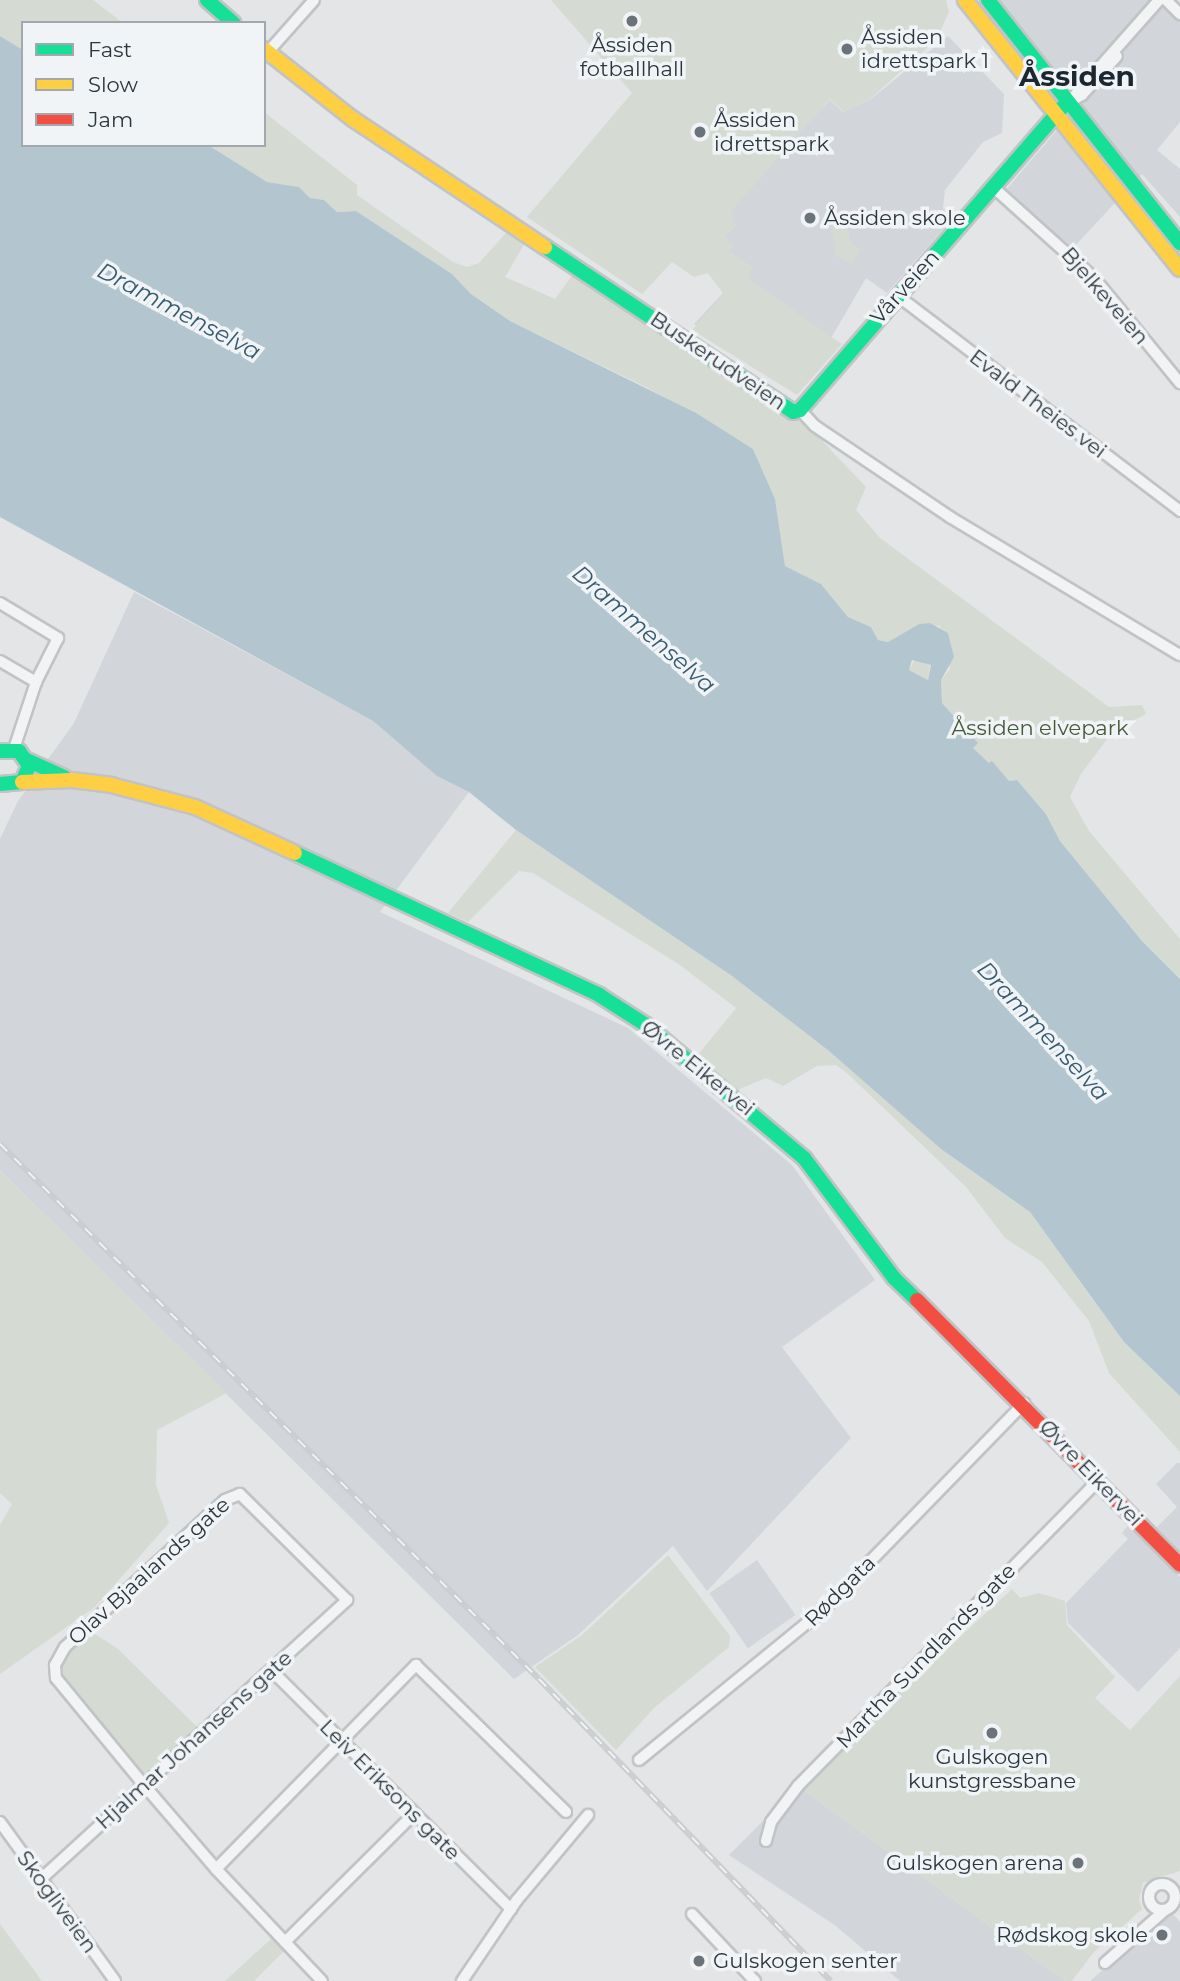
<!DOCTYPE html>
<html>
<head>
<meta charset="utf-8">
<style>
  body { margin:0 }
  #map { position:relative; width:1180px; height:1981px; overflow:hidden; background:#e3e5e7; font-family:Montserrat,sans-serif }
  div>[style] { position:absolute }
  .built>* { inset:0; background:#d2d5da; transform-origin:0 0 }
  .green>* { inset:0; background:#d5dbd3 }
  .water>* { inset:0; background:#b3c6d0 }
  .roads { filter:drop-shadow(2px 0 #c1c3c5) drop-shadow(-2px 0 #c1c3c5) drop-shadow(0 2px #c1c3c5) drop-shadow(0 -2px #c1c3c5) }
  .street>* { height:10px; margin:-5px; padding:0 5px; transform-origin:5px; border-radius:5px; background:#f2f3f4 }
  .street>.ring { margin:-5px; padding:0; box-sizing:content-box; background:none; border:10px solid #f2f3f4; border-radius:50% }
  .fast>* { height:14px; margin:-7px; padding:0 7px; transform-origin:7px; border-radius:7px; background:#16e098 }
  .slow>* { height:14px; margin:-7px; padding:0 7px; transform-origin:7px; border-radius:7px; background:#ffcf43 }
  .jam>* { height:14px; margin:-7px; padding:0 7px; transform-origin:7px; border-radius:7px; background:#f24e42 }
  .rail>* { height:6px; margin-top:-3px; transform-origin:0; background:repeating-linear-gradient(90deg,#f1f4f6 0 10px,#cbcdcf 0 20px); box-sizing:border-box; border-block:2px solid #cbcdcf }
  .dots>* { width:19px; height:19px; translate:-50% -50%; box-sizing:border-box; border:4px solid #f1f4f6; border-radius:50% }
  span { translate:-50% -50%; white-space:nowrap; text-align:center; line-height:1.15; -webkit-text-stroke:7px #f1f4f6; paint-order:stroke }
  .poi-label { font-size:21px; color:#2b363f }
  .left { translate:0 -50%; text-align:left }
  .right { translate:-100% -50%; text-align:right }
  .street-label { font-size:21px; color:#2b363f }
  .park-label { font-size:21px; color:#455a39 }
  .water-label { font-size:23px; color:#385b70; font-style:italic }
  .district-label { font-size:28px; color:#1d2730; font-weight:700 }
  .legend { position:absolute; left:21px; top:21px; width:245px; height:126px; box-sizing:border-box; background:#f1f4f6; border:2px solid #a2a8ad; margin:0; padding:9px 12px; list-style:none; font-size:21px; color:#2b363f }
  .legend li { display:flex; align-items:center; gap:14px; height:35px }
  .legend b { width:35px; border:2px solid #a2a8ad }
</style>
</head>
<body>
<div id="map">
  <div class="built">
    <div style="clip-path:polygon(1000px 0,1165px 0,1180px 17px,1180px 122px,1157px 150px,1180px 169px,1180px 217px,1142px 174px,1072px 249px,1005px 191px,1081px 102px)"></div>
    <div style="clip-path:polygon(948px 36px,1004px 94px,1002px 133px,983px 142px,945px 190px,943px 208px,951px 220px,887px 293px,866px 278px,799px 393px,694px 324px,723px 293px,708px 273px,731px 211px,779px 153px,830px 100px,843px 112px,871px 99px)"></div>
    <div style="clip-path:polygon(134px 592px,373px 721px,437px 776px,469px 792px,380px 912px,628px 1028px,792px 1165px,875px 1280px,782px 1347px,851px 1438px,707px 1591px,673px 1546px,578px 1635px,514px 1679px,0 1170px,0 839px,18px 801px,74px 723px)"></div>
    <div style="clip-path:polygon(1177px 1463px,1180px 1463px,1180px 1552px,1157px 1527px,1177px 1507px,1156px 1484px)"></div>
    <div style="clip-path:polygon(1128px 1525px,1180px 1577px,1180px 1648px,1138px 1692px,1068px 1623px,1066px 1603px,1128px 1539px,1122px 1533px)"></div>
    <div style="left:757px;top:1560px;width:67px;height:58px;rotate:55deg"></div>
    <div style="clip-path:polygon(798px 1786px,1065px 1981px,900px 1981px,836px 1926px,729px 1855px)"></div>
    <div style="clip-path:polygon(1171px 1912px,1180px 1922px,1180px 1981px,1090px 1981px)"></div>
  </div>
  <div class="green">
    <div style="clip-path:polygon(0 0,93px 0,123px 23px,23px 23px,23px 50px,0 36px)"></div>
    <div style="clip-path:polygon(551px 0,946px 0,949px 12px,936px 40px,870px 99px,844px 112px,830px 99px,731px 211px,736px 225px,725px 237px,733px 246px,729px 251px,752px 267px,749px 279px,842px 344px,797px 395px,692px 330px,724px 294px,708px 273px,694px 277px,672px 262px,642px 294px,527px 217px,632px 93px)"></div>
    <div style="clip-path:polygon(264px 112px,357px 185px,357px 195px,453px 262px,467px 267px,479px 263px,507px 232px,525px 243px,505px 277px,555px 299px,574px 273px,810px 428px,866px 487px,856px 510px,880px 538px,1109px 707px,1142px 705px,1146px 714px,1114px 730px,1081px 774px,1070px 797px,1089px 831px,1180px 939px,1180px 979px,1142px 941px,1060px 841px,1046px 814px,1017px 780px,1009px 781px,973px 748px,977px 743px,942px 703px,941px 680px,950px 669px,940px 626px,919px 624px,888px 642px,878px 640px,871px 627px,848px 617px,821px 584px,785px 566px,775px 499px,753px 449px,648px 388px,510px 321px,471px 294px,452px 274px,356px 211px,337px 212px,324px 200px,310px 198px,299px 187px,267px 182px,208px 145px,264px 145px)"></div>
    <div style="clip-path:polygon(842px 210px,853px 222px,848px 228px,850px 242px,861px 250px,852px 264px,836px 256px,830px 222px)"></div>
    <div style="clip-path:polygon(915px 659px,930px 665px,928px 680px,909px 670px)"></div>
    <div style="clip-path:polygon(516px 830px,732px 976px,829px 1051px,941px 1149px,1030px 1212px,1124px 1342px,1180px 1396px,1180px 1452px,1109px 1373px,1089px 1321px,1042px 1262px,1005px 1238px,966px 1187px,848px 1074px,836px 1065px,817px 1066px,783px 1086px,766px 1078px,737px 1090px,697px 1056px,736px 1008px,680px 965px,533px 873px,519px 871px,468px 922px,448px 913px)"></div>
    <div style="clip-path:polygon(0 1170px,227px 1393px,157px 1430px,156px 1485px,169px 1523px,95px 1607px,0 1674px,0 1525px,12px 1504px,0 1493px)"></div>
    <div style="clip-path:polygon(668px 1555px,730px 1636px,729px 1647px,654px 1708px,616px 1750px,535px 1667px,582px 1635px)"></div>
    <div style="clip-path:polygon(1012px 1589px,1020px 1598px,1039px 1593px,1065px 1601px,1067px 1625px,1115px 1677px,1095px 1698px,1130px 1730px,1180px 1676px,1180px 1871px,1143px 1883px,1139px 1900px,1142px 1909px,1093px 1953px,1072px 1981px,1065px 1981px,798px 1786px)"></div>
    <div style="clip-path:polygon(90px 1631px,117px 1648px,197px 1727px,149px 1773px,141px 1775px,59px 1674px,62px 1657px)"></div>
    <div style="clip-path:polygon(0 1924px,42px 1981px,0 1981px)"></div>
    <div style="clip-path:polygon(273px 1937px,285px 1950px,254px 1981px,225px 1981px)"></div>
  </div>
  <div class="water">
    <div style="clip-path:polygon(evenodd,0 36px,23px 50px,23px 145px,208px 145px,267px 182px,299px 187px,310px 198px,324px 200px,337px 212px,356px 211px,452px 274px,471px 294px,510px 321px,696px 413px,753px 449px,775px 499px,785px 566px,821px 584px,848px 617px,871px 627px,878px 640px,888px 642px,919px 624px,930px 623px,948px 633px,954px 657px,941px 680px,942px 703px,978px 743px,973px 748px,989px 763px,992px 761px,1009px 781px,1017px 780px,1046px 814px,1060px 841px,1142px 941px,1180px 979px,1180px 1396px,1124px 1342px,1030px 1212px,941px 1149px,829px 1051px,732px 976px,516px 830px,469px 792px,437px 776px,373px 721px,0 517px,0 36px,912px 660px,931px 665px,928px 680px,909px 670px,912px 660px)"></div>
  </div>
  <div class="roads">
    <div class="street">
      <div style="left:1166px;top:0;width:20px;rotate:45deg"></div>
      <div style="left:268px;top:52px;width:69px;rotate:-48.5deg"></div>
      <div style="left:1069px;top:102px;width:15px;rotate:-28deg"></div>
      <div style="left:1082px;top:95px;width:52px;rotate:-48.1deg"></div>
      <div style="left:1068px;top:103px;width:137px;rotate:-48.5deg"></div>
      <div style="left:993px;top:187px;width:136px;rotate:42deg"></div>
      <div style="left:1094px;top:278px;width:136px;rotate:50.7deg"></div>
      <div style="left:898px;top:296px;width:355px;rotate:37.3deg"></div>
      <div style="left:800px;top:410px;width:22px;rotate:47deg"></div>
      <div style="left:815px;top:426px;width:163px;rotate:34deg"></div>
      <div style="left:950px;top:517px;width:268px;rotate:31deg"></div>
      <div style="left:0;top:603px;width:68px;rotate:31.1deg"></div>
      <div style="left:58px;top:638px;width:49px;rotate:116.6deg"></div>
      <div style="left:0;top:661px;width:42px;rotate:30.3deg"></div>
      <div style="left:36px;top:682px;width:71px;rotate:108.2deg"></div>
      <div style="left:271px;top:1670px;width:339px;rotate:44.9deg"></div>
      <div style="left:639px;top:1760px;width:236px;rotate:-39.2deg"></div>
      <div style="left:822px;top:1611px;width:290px;rotate:-45.8deg"></div>
      <div style="left:0;top:1822px;width:196px;rotate:54.1deg"></div>
      <div style="left:766px;top:1841px;width:20px;rotate:-75deg"></div>
      <div style="left:771px;top:1822px;width:45px;rotate:-53.1deg"></div>
      <div style="left:798px;top:1786px;width:428px;rotate:-45.5deg"></div>
      <div style="left:216px;top:1869px;width:286px;rotate:-45.6deg"></div>
      <div style="left:416px;top:1665px;width:210px;rotate:44.4deg"></div>
      <div style="left:41px;top:1879px;width:139px;rotate:-42.4deg"></div>
      <div style="left:144px;top:1785px;width:275px;rotate:-42.3deg"></div>
      <div style="left:347px;top:1600px;width:151px;rotate:-135.3deg"></div>
      <div style="left:240px;top:1494px;width:16px;rotate:158deg"></div>
      <div style="left:225px;top:1500px;width:217px;rotate:137.4deg"></div>
      <div style="left:65px;top:1647px;width:21px;rotate:119deg"></div>
      <div style="left:55px;top:1665px;width:13px;rotate:86deg"></div>
      <div style="left:56px;top:1678px;width:139px;rotate:50.6deg"></div>
      <div style="left:144px;top:1785px;width:111px;rotate:49.4deg"></div>
      <div style="left:216px;top:1869px;width:154px;rotate:46.6deg"></div>
      <div class="ring" style="left:1149px;top:1884px;width:16px;height:16px"></div>
      <div style="left:692px;top:1914px;width:92px;rotate:46.8deg"></div>
      <div style="left:285px;top:1942px;width:180px;rotate:-44.8deg"></div>
      <div style="left:1105px;top:1963px;width:79px;rotate:-41.4deg"></div>
      <div style="left:462px;top:1981px;width:98px;rotate:-55.8deg"></div>
      <div style="left:517px;top:1900px;width:111px;rotate:-50.1deg"></div>
    </div>
    <div class="fast">
      <div style="left:207px;top:0;width:35px;rotate:41deg"></div>
      <div style="left:988px;top:0;width:310px;rotate:51.7deg"></div>
      <div style="left:545px;top:247px;width:298px;rotate:33.6deg"></div>
      <div style="left:793px;top:412px;width:7px;rotate:-16deg"></div>
      <div style="left:800px;top:410px;width:400px;rotate:-49.1deg"></div>
      <div style="left:0;top:751px;width:19px"></div>
      <div style="left:19px;top:751px;width:18px;rotate:56deg"></div>
      <div style="left:29px;top:766px;width:17px;rotate:114deg"></div>
      <div style="left:22px;top:782px;width:22px;rotate:175deg"></div>
      <div style="left:27px;top:760px;width:41px;rotate:24.7deg"></div>
      <div style="left:295px;top:853px;width:336px;rotate:25deg"></div>
      <div style="left:599px;top:995px;width:56px;rotate:32.6deg"></div>
      <div style="left:646px;top:1025px;width:207px;rotate:40.1deg"></div>
      <div style="left:804px;top:1158px;width:150px;rotate:53.1deg"></div>
      <div style="left:894px;top:1278px;width:32px;rotate:44deg"></div>
    </div>
    <div class="slow">
      <div style="left:965px;top:0;width:344px;rotate:51.4deg"></div>
      <div style="left:264px;top:49px;width:113px;rotate:38.2deg"></div>
      <div style="left:353px;top:119px;width:231px;rotate:33.7deg"></div>
      <div style="left:22px;top:782px;width:50px;rotate:-2.3deg"></div>
      <div style="left:72px;top:780px;width:39px;rotate:7deg"></div>
      <div style="left:111px;top:785px;width:87px;rotate:14.7deg"></div>
      <div style="left:195px;top:807px;width:110px;rotate:24.7deg"></div>
    </div>
    <div class="jam">
      <div style="left:917px;top:1300px;width:373px;rotate:45.2deg"></div>
    </div>
  </div>
  <div class="rail">
    <div style="left:0;top:1144px;width:759px;rotate:44.79deg"></div>
    <div style="left:539px;top:1679px;width:420px;rotate:46deg"></div>
  </div>
  <div class="dots">
    <div style="left:632px;top:21px;background:#6b737a"></div>
    <div style="left:847px;top:49px;background:#6b737a"></div>
    <div style="left:700px;top:132px;background:#6b737a"></div>
    <div style="left:810px;top:218px;background:#6b737a"></div>
    <div style="left:992px;top:1733px;background:#6b737a"></div>
    <div style="left:1078px;top:1863px;background:#6b737a"></div>
    <div style="left:1162px;top:1935px;background:#6b737a"></div>
    <div style="left:699px;top:1961px;background:#6b737a"></div>
  </div>
  <div class="poi-label">
    <span class="left" style="left:861px;top:49px">Åssiden<br>idrettspark 1</span>
    <span style="left:632px;top:57px">Åssiden<br>fotballhall</span>
    <span class="left" style="left:714px;top:132px">Åssiden<br>idrettspark</span>
    <span class="left" style="left:824px;top:218px">Åssiden skole</span>
    <span style="left:992px;top:1769px">Gulskogen<br>kunstgressbane</span>
    <span class="right" style="left:1064px;top:1863px">Gulskogen arena</span>
    <span class="right" style="left:1148px;top:1935px">Rødskog skole</span>
    <span class="left" style="left:713px;top:1961px">Gulskogen senter</span>
  </div>
  <div class="street-label">
    <span style="left:905px;top:287px;rotate:-48deg">Vårveien</span>
    <span style="left:1105px;top:296px;rotate:49deg">Bjelkeveien</span>
    <span style="left:718px;top:361px;rotate:34deg">Buskerudveien</span>
    <span style="left:1038px;top:404px;rotate:37deg">Evald Theies vei</span>
    <span style="left:698px;top:1068px;rotate:39deg">Øvre Eikervei</span>
    <span style="left:1091px;top:1473px;rotate:46deg">Øvre Eikervei</span>
    <span style="left:149px;top:1571px;rotate:-42deg">Olav Bjaalands gate</span>
    <span style="left:840px;top:1591px;rotate:-45deg">Rødgata</span>
    <span style="left:926px;top:1656px;rotate:-46deg">Martha Sundlands gate</span>
    <span style="left:194px;top:1740px;rotate:-42deg">Hjalmar Johansens gate</span>
    <span style="left:390px;top:1790px;rotate:45deg">Leiv Eriksons gate</span>
    <span style="left:57px;top:1902px;rotate:54deg">Skogliveien</span>
  </div>
  <div class="park-label">
    <span style="left:1040px;top:728px">Åssiden elvepark</span>
  </div>
  <div class="water-label">
    <span style="left:179px;top:311px;rotate:28deg">Drammenselva</span>
    <span style="left:644px;top:629px;rotate:41deg">Drammenselva</span>
    <span style="left:1043px;top:1031px;rotate:47deg">Drammenselva</span>
  </div>
  <div class="district-label">
    <span style="left:1077px;top:76px">Åssiden</span>
  </div>
  <ul class="legend">
  <li><b style="height:9px;background:#16e098"></b>Fast</li>
  <li><b style="height:9px;background:#ffcf43"></b>Slow</li>
  <li><b style="height:9px;background:#f24e42"></b>Jam</li>
  </ul>
</div>
</body>
</html>
